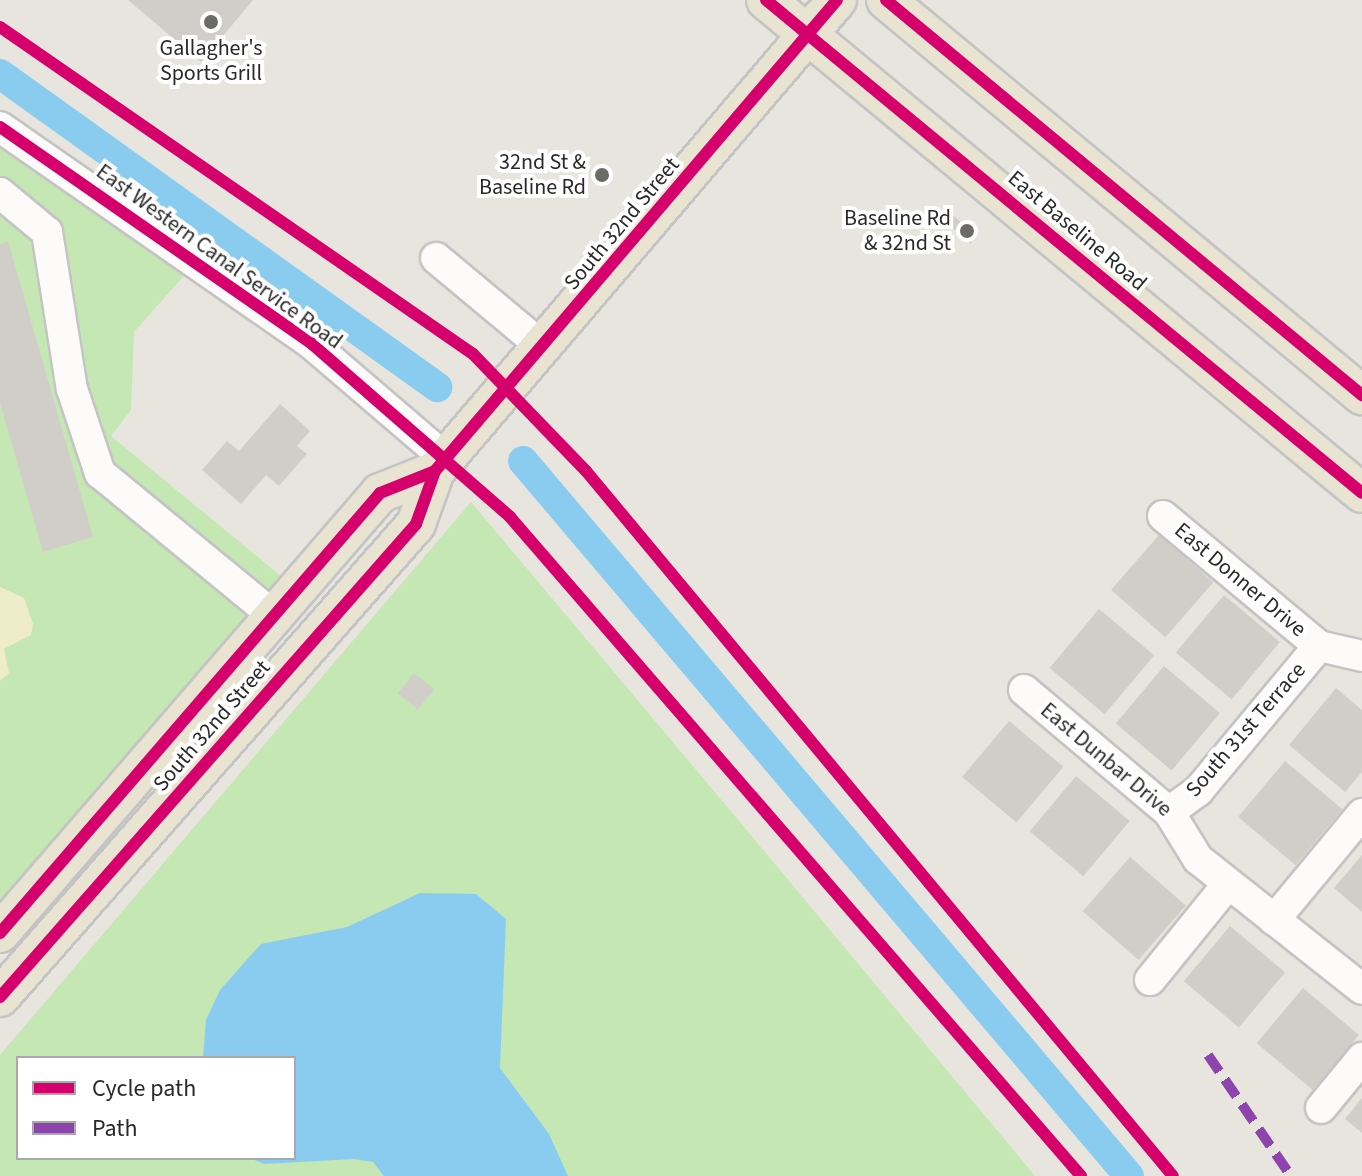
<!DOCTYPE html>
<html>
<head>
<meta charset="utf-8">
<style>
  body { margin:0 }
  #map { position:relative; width:1362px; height:1176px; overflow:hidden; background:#e8e5de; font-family:"Source Sans 3",sans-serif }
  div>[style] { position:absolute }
  .green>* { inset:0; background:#c4e7b3 }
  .sand>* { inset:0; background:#efecca }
  .water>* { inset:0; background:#8accf0 }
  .canal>* { height:30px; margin:-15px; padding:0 15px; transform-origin:15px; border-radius:15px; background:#8accf0 }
  .building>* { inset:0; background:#d1cec9; transform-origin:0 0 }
  .roads { filter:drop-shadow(2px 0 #c5c4c4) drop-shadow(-2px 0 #c5c4c4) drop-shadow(0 2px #c5c4c4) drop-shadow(0 -2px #c5c4c4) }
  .minor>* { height:30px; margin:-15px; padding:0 15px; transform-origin:15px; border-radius:15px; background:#fcfbfa }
  .major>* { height:38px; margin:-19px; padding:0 19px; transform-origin:19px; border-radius:19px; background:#e8e4d1 }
  .quiet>* { height:10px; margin-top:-5px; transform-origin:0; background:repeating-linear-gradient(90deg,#8e44ad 0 20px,transparent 0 30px) }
  .cycleway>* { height:12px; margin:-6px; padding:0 6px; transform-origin:6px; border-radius:6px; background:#d6006c }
  .dots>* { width:22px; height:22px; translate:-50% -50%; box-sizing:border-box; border:4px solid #fff; border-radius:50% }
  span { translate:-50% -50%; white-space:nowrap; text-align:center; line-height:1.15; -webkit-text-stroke:8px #fff; paint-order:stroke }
  .poi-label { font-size:22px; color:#292929 }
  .right { translate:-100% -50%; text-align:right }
  .street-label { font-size:22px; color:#292929 }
  .legend { position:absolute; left:16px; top:1056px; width:280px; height:104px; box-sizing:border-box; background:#fff; border:2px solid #a9a9a9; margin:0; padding:10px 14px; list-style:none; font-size:24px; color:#292929 }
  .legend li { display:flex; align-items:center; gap:16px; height:40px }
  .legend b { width:40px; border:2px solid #a9a9a9 }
</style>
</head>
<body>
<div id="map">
  <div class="green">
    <div style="clip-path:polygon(0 139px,189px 270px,134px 332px,131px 410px,111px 436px,288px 582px,0 912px)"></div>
    <div style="clip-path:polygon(evenodd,471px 502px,729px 809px,1035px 1176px,0 1176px,0 1055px,471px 502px,18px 1058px,294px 1058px,294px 1158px,18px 1158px,18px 1058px)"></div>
  </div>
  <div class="sand">
    <div style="clip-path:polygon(0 587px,24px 598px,33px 624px,31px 635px,4px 649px,9px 673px,0 681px)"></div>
  </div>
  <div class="water">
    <div style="clip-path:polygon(420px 893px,476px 894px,506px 919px,500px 1068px,549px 1134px,568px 1176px,384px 1176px,373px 1162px,354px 1159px,264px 1164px,250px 1158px,294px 1158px,294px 1058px,203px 1058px,206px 1020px,220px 990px,261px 944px,347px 927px)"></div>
  </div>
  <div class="canal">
    <div style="left:0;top:74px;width:538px;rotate:35.61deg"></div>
    <div style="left:523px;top:461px;width:937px;rotate:49.72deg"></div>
  </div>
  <div class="building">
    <div style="clip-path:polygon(128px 0,253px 0,201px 62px)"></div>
    <div style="clip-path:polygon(949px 212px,974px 233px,971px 244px,947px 223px)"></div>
    <div style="clip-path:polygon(8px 241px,93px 537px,43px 552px,0 403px,0 244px)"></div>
    <div style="clip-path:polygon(280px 404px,310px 431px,297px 446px,307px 454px,279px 486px,266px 475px,241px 504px,202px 470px,227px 441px,239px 451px)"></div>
    <div style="left:1159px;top:535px;width:72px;height:73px;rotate:41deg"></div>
    <div style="left:1224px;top:595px;width:73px;height:75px;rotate:40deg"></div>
    <div style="left:1099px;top:609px;width:72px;height:77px;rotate:40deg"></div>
    <div style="left:1164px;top:666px;width:73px;height:75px;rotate:40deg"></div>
    <div style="left:414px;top:673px;width:26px;height:26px;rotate:39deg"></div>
    <div style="clip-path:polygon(1336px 688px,1362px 710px,1362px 772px,1345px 792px,1289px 745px)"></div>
    <div style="left:1009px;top:721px;width:71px;height:73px;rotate:40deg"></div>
    <div style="left:1285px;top:761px;width:75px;height:73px;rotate:40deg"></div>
    <div style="left:1076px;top:776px;width:70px;height:72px;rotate:40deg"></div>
    <div style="clip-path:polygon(1362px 855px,1362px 912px,1334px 888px)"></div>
    <div style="left:1130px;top:857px;width:74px;height:72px;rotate:41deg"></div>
    <div style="left:1230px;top:926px;width:72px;height:72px;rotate:40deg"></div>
    <div style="left:1303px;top:988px;width:73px;height:72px;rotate:40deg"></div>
    <div style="clip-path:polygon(1362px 1098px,1362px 1133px,1345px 1119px)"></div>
  </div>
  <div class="roads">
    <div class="minor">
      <div style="left:0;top:127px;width:380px;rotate:34.8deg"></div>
      <div style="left:312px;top:344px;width:177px;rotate:40.6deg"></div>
      <div style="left:0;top:193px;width:61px;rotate:39.7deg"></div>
      <div style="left:47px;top:232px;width:159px;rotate:81deg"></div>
      <div style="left:72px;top:389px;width:89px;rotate:71.6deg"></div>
      <div style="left:100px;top:473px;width:225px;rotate:39.4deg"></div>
      <div style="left:436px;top:258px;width:141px;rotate:39.8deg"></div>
      <div style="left:1163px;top:516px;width:203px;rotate:39.8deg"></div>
      <div style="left:1319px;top:646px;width:44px;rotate:13.1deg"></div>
      <div style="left:1024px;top:690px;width:189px;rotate:40.1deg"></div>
      <div style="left:1169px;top:812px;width:55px;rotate:58.3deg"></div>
      <div style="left:1198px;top:859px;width:209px;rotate:38.4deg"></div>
      <div style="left:1169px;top:812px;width:36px;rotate:-36deg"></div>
      <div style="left:1198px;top:791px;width:189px;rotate:-50.2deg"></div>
      <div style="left:1274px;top:920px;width:138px;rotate:-50.3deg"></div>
      <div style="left:1150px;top:980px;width:124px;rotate:-50.9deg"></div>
      <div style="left:1321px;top:1108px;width:65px;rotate:-50.6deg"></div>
    </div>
    <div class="major">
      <div style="left:766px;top:0;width:773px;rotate:39.6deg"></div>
      <div style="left:886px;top:0;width:619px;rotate:39.69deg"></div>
      <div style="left:0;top:933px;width:581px;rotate:-49.18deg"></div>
      <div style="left:380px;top:493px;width:59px;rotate:-21.8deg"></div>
      <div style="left:0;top:997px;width:630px;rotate:-48.67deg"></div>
      <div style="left:416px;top:524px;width:56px;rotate:-70.3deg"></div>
      <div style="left:435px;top:471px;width:619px;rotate:-49.52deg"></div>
    </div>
  </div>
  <div class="quiet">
    <div style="left:1208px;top:1055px;width:147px;rotate:55.6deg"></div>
  </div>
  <div class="cycleway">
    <div style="left:766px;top:0;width:773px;rotate:39.6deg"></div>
    <div style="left:886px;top:0;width:619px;rotate:39.69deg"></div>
    <div style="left:0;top:27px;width:575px;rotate:34.66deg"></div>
    <div style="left:473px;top:354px;width:163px;rotate:46deg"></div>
    <div style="left:586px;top:471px;width:917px;rotate:50.22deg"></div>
    <div style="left:0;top:127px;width:380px;rotate:34.8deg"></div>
    <div style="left:312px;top:344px;width:263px;rotate:41.1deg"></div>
    <div style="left:510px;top:517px;width:872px;rotate:49.09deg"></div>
    <div style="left:0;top:933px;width:581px;rotate:-49.18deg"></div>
    <div style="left:380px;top:493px;width:59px;rotate:-21.8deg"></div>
    <div style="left:0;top:997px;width:630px;rotate:-48.67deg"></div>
    <div style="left:416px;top:524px;width:56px;rotate:-70.3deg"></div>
    <div style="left:435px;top:471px;width:619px;rotate:-49.52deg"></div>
  </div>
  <div class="dots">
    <div style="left:211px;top:22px;background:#6c6b68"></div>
    <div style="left:602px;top:175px;background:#6c6b68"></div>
    <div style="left:967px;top:231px;background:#6c6b68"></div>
  </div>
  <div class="poi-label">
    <span style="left:211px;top:61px">Gallagher's<br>Sports Grill</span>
    <span class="right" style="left:586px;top:175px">32nd St &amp;<br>Baseline Rd</span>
    <span class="right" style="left:951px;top:231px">Baseline Rd<br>&amp; 32nd St</span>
  </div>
  <div class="street-label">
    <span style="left:622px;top:224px;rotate:-50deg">South 32nd Street</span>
    <span style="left:1077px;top:231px;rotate:40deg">East Baseline Road</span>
    <span style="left:219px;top:257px;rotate:36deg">East Western Canal Service Road</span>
    <span style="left:1240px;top:580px;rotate:40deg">East Donner Drive</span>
    <span style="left:212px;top:726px;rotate:-49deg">South 32nd Street</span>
    <span style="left:1246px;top:730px;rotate:-49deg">South 31st Terrace</span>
    <span style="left:1106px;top:760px;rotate:40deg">East Dunbar Drive</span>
  </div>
  <ul class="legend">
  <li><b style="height:10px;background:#d6006c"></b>Cycle path</li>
  <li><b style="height:10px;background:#8e44ad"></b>Path</li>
  </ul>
</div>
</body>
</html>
